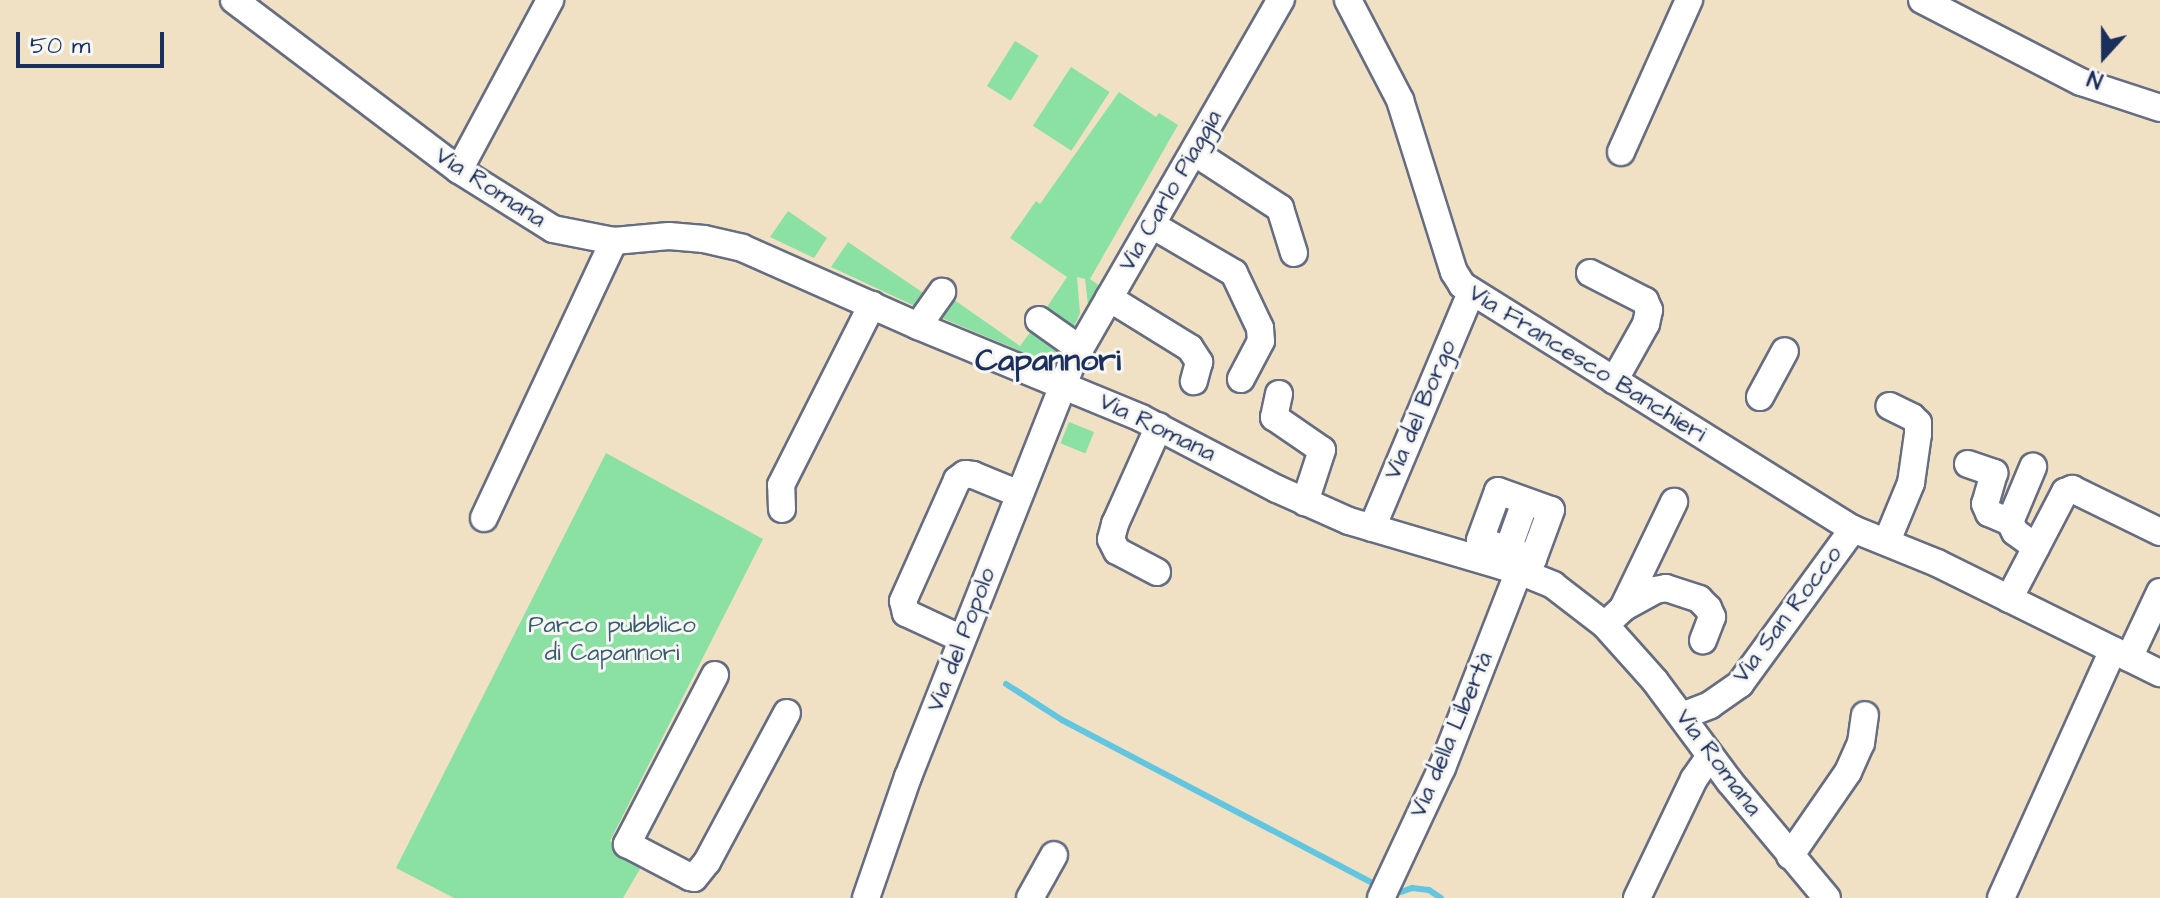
<!DOCTYPE html>
<html>
<head>
<meta charset="utf-8">
<style>
  body { margin:0 }
  #map { position:relative; width:2160px; height:898px; overflow:hidden; background:#f0e1c4; font-family:"Architects Daughter",sans-serif }
  div>[style] { position:absolute }
  .green>* { inset:0; background:#8be1a4; transform-origin:0 0 }
  .stream>* { height:6px; margin:-3px; padding:0 3px; transform-origin:3px; border-radius:3px; background:#62c6e0 }
  .roads { filter:drop-shadow(2px 0 #666d82) drop-shadow(-2px 0 #666d82) drop-shadow(0 2px #666d82) drop-shadow(0 -2px #666d82) }
  .minor>* { height:26px; margin:-13px; padding:0 13px; transform-origin:13px; border-radius:13px; background:#fff }
  span { translate:-50% -50%; white-space:nowrap; text-align:center; line-height:1.15; -webkit-text-stroke:6px #f6f6f2; paint-order:stroke }
  .street-label { font-size:24px; color:#1b2f5e }
  .park-label { font-size:24px; color:#375c70 }
  .district-label { font-size:32px; color:#1b2f5e; font-weight:700 }
  .north { position:absolute; left:2064px; top:16px; width:80px; height:80px; -webkit-text-stroke:6px #f6f6f2; paint-order:stroke; rotate:201deg; font-size:22px; font-weight:700; line-height:32px; text-align:center; color:#1b2f5e }
  .north::after { content:''; display:block; margin:auto; width:28px; height:36px; background:#1b2f5e; clip-path:polygon(50% 0,100% 100%,50% 72%,0 100%) }
  .scale { position:absolute; left:16px; top:32px; width:148px; height:36px; box-sizing:border-box; border:4px solid #1b2f5e; border-top:0; padding-left:10px; font-size:24px; line-height:28px; white-space:nowrap; color:#1b2f5e; -webkit-text-stroke:6px #f6f6f2; paint-order:stroke }
</style>
</head>
<body>
<div id="map">
  <div class="green">
    <div style="left:1015px;top:41px;width:28px;height:53px;rotate:32deg"></div>
    <div style="left:1071px;top:67px;width:46px;height:70px;rotate:33deg"></div>
    <div style="clip-path:polygon(1119px 92px,1156px 117px,1159px 113px,1178px 125px,1090px 279px,1103px 288px,1089px 313px,1085px 279px,1077px 277px,1080px 313px,1071px 333px,1043px 313px,1067px 277px,1010px 238px,1036px 201px,1040px 204px)"></div>
    <div style="clip-path:polygon(788px 211px,827px 238px,814px 258px,770px 237px)"></div>
    <div style="clip-path:polygon(848px 242px,925px 294px,917px 307px,831px 267px)"></div>
    <div style="clip-path:polygon(950px 297px,1020px 346px,1034px 327px,1062px 347px,1051px 364px,937px 316px)"></div>
    <div style="left:1069px;top:422px;width:27px;height:23px;rotate:22deg"></div>
    <div style="clip-path:polygon(606px 453px,763px 539px,610px 841px,638px 857px,636px 862px,640px 869px,623px 898px,454px 898px,396px 868px)"></div>
  </div>
  <div class="stream">
    <div style="left:1006px;top:684px;width:67px;rotate:32.7deg"></div>
    <div style="left:1062px;top:720px;width:348px;rotate:27.7deg"></div>
    <div style="left:1401px;top:892px;width:12px;rotate:-20deg"></div>
    <div style="left:1412px;top:888px;width:17px;rotate:7deg"></div>
    <div style="left:1429px;top:890px;width:14px;rotate:34deg"></div>
  </div>
  <div class="roads">
    <div class="minor">
      <div style="left:234px;top:0;width:282px;rotate:37.1deg"></div>
      <div style="left:459px;top:170px;width:111px;rotate:32.1deg"></div>
      <div style="left:553px;top:229px;width:62px;rotate:11.1deg"></div>
      <div style="left:614px;top:241px;width:55px;rotate:-5.2deg"></div>
      <div style="left:669px;top:236px;width:35px;rotate:5deg"></div>
      <div style="left:704px;top:239px;width:39px;rotate:13deg"></div>
      <div style="left:742px;top:248px;width:193px;rotate:23.9deg"></div>
      <div style="left:918px;top:326px;width:241px;rotate:22.4deg"></div>
      <div style="left:1141px;top:418px;width:153px;rotate:27.6deg"></div>
      <div style="left:1277px;top:489px;width:79px;rotate:24deg"></div>
      <div style="left:1349px;top:521px;width:177px;rotate:16.4deg"></div>
      <div style="left:1519px;top:571px;width:37px;rotate:22deg"></div>
      <div style="left:1553px;top:585px;width:66px;rotate:37.6deg"></div>
      <div style="left:1605px;top:625px;width:75px;rotate:48.2deg"></div>
      <div style="left:1655px;top:681px;width:126px;rotate:53.4deg"></div>
      <div style="left:1730px;top:782px;width:151px;rotate:50.1deg"></div>
      <div style="left:1348px;top:0;width:113px;rotate:62.5deg"></div>
      <div style="left:1400px;top:100px;width:180px;rotate:72.6deg"></div>
      <div style="left:1454px;top:272px;width:15px;rotate:58deg"></div>
      <div style="left:1462px;top:285px;width:461px;rotate:32deg"></div>
      <div style="left:1922px;top:0;width:179px;rotate:27.3deg"></div>
      <div style="left:2081px;top:82px;width:83px;rotate:18.2deg"></div>
      <div style="left:1194px;top:152px;width:103px;rotate:33.1deg"></div>
      <div style="left:1280px;top:208px;width:47px;rotate:72.7deg"></div>
      <div style="left:1621px;top:152px;width:167px;rotate:-65.9deg"></div>
      <div style="left:459px;top:170px;width:193px;rotate:-61.8deg"></div>
      <div style="left:1152px;top:225px;width:95px;rotate:30.3deg"></div>
      <div style="left:1234px;top:273px;width:61px;rotate:64.7deg"></div>
      <div style="left:1260px;top:328px;width:13px;rotate:86deg"></div>
      <div style="left:1261px;top:341px;width:43px;rotate:117.8deg"></div>
      <div style="left:1590px;top:273px;width:62px;rotate:27deg"></div>
      <div style="left:1645px;top:301px;width:10px;rotate:66deg"></div>
      <div style="left:1649px;top:310px;width:14px;rotate:102deg"></div>
      <div style="left:1646px;top:324px;width:65px;rotate:119.3deg"></div>
      <div style="left:1109px;top:298px;width:95px;rotate:31.7deg"></div>
      <div style="left:1190px;top:348px;width:17px;rotate:57deg"></div>
      <div style="left:1199px;top:362px;width:20px;rotate:105deg"></div>
      <div style="left:1039px;top:320px;width:50px;rotate:35.3deg"></div>
      <div style="left:918px;top:326px;width:42px;rotate:-54.8deg"></div>
      <div style="left:1279px;top:394px;width:24px;rotate:102deg"></div>
      <div style="left:1274px;top:417px;width:58px;rotate:34.5deg"></div>
      <div style="left:1322px;top:450px;width:55px;rotate:108.1deg"></div>
      <div style="left:1760px;top:397px;width:52px;rotate:-61.5deg"></div>
      <div style="left:1968px;top:464px;width:28px;rotate:19deg"></div>
      <div style="left:1994px;top:473px;width:32px;rotate:106deg"></div>
      <div style="left:1985px;top:504px;width:10px;rotate:66deg"></div>
      <div style="left:1989px;top:513px;width:23px;rotate:23deg"></div>
      <div style="left:2010px;top:522px;width:11px;rotate:63deg"></div>
      <div style="left:2015px;top:532px;width:26px;rotate:36deg"></div>
      <div style="left:1498px;top:491px;width:56px;rotate:19.7deg"></div>
      <div style="left:1551px;top:510px;width:52px;rotate:110.2deg"></div>
      <div style="left:1533px;top:559px;width:56px;rotate:-160.3deg"></div>
      <div style="left:1480px;top:540px;width:52px;rotate:-69.8deg"></div>
      <div style="left:782px;top:509px;width:24px;rotate:-92deg"></div>
      <div style="left:781px;top:485px;width:202px;rotate:-63.2deg"></div>
      <div style="left:484px;top:518px;width:306px;rotate:-64.9deg"></div>
      <div style="left:2010px;top:522px;width:60px;rotate:-67.3deg"></div>
      <div style="left:1372px;top:528px;width:255px;rotate:-67.2deg"></div>
      <div style="left:1887px;top:541px;width:63px;rotate:-67.5deg"></div>
      <div style="left:1911px;top:483px;width:49px;rotate:-81.9deg"></div>
      <div style="left:1918px;top:434px;width:11px;rotate:-90deg"></div>
      <div style="left:1918px;top:423px;width:8px;rotate:-135deg"></div>
      <div style="left:1912px;top:417px;width:25px;rotate:-154deg"></div>
      <div style="left:1502px;top:566px;width:65px;rotate:-70.2deg"></div>
      <div style="left:1157px;top:572px;width:45px;rotate:-152.3deg"></div>
      <div style="left:1117px;top:551px;width:13px;rotate:-117deg"></div>
      <div style="left:1111px;top:539px;width:16px;rotate:-75deg"></div>
      <div style="left:1115px;top:524px;width:107px;rotate:-65.8deg"></div>
      <div style="left:2009px;top:599px;width:121px;rotate:-62.4deg"></div>
      <div style="left:2065px;top:492px;width:8px;rotate:-23deg"></div>
      <div style="left:2072px;top:489px;width:98px;rotate:26deg"></div>
      <div style="left:1623px;top:608px;width:118px;rotate:-64.3deg"></div>
      <div style="left:1605px;top:625px;width:25px;rotate:-43deg"></div>
      <div style="left:1623px;top:608px;width:37px;rotate:-29deg"></div>
      <div style="left:1655px;top:590px;width:11px;rotate:-10deg"></div>
      <div style="left:1666px;top:588px;width:35px;rotate:18deg"></div>
      <div style="left:1699px;top:599px;width:13px;rotate:45deg"></div>
      <div style="left:1708px;top:608px;width:10px;rotate:66deg"></div>
      <div style="left:1712px;top:617px;width:25px;rotate:111deg"></div>
      <div style="left:962px;top:639px;width:62px;rotate:-155.1deg"></div>
      <div style="left:906px;top:613px;width:12px;rotate:-104deg"></div>
      <div style="left:903px;top:601px;width:133px;rotate:-65.9deg"></div>
      <div style="left:957px;top:480px;width:10px;rotate:-37deg"></div>
      <div style="left:965px;top:474px;width:8px;rotate:7deg"></div>
      <div style="left:973px;top:475px;width:50px;rotate:22.4deg"></div>
      <div style="left:2129px;top:658px;width:73px;rotate:-64.8deg"></div>
      <div style="left:715px;top:675px;width:191px;rotate:117.5deg"></div>
      <div style="left:627px;top:844px;width:71px;rotate:27.6deg"></div>
      <div style="left:690px;top:877px;width:4px;rotate:14deg"></div>
      <div style="left:694px;top:878px;width:21px;rotate:-51deg"></div>
      <div style="left:707px;top:862px;width:169px;rotate:-61.8deg"></div>
      <div style="left:1682px;top:716px;width:30px;rotate:-21deg"></div>
      <div style="left:1710px;top:705px;width:37px;rotate:-35deg"></div>
      <div style="left:1740px;top:684px;width:192px;rotate:-53.9deg"></div>
      <div style="left:1853px;top:529px;width:91px;rotate:22deg"></div>
      <div style="left:1937px;top:563px;width:249px;rotate:26.3deg"></div>
      <div style="left:1790px;top:856px;width:102px;rotate:-55.4deg"></div>
      <div style="left:1848px;top:772px;width:32px;rotate:-66deg"></div>
      <div style="left:1861px;top:743px;width:28px;rotate:-82deg"></div>
      <div style="left:866px;top:898px;width:128px;rotate:-70.9deg"></div>
      <div style="left:908px;top:777px;width:448px;rotate:-68.4deg"></div>
      <div style="left:1073px;top:361px;width:417px;rotate:-60.1deg"></div>
      <div style="left:1030px;top:898px;width:49px;rotate:-60.8deg"></div>
      <div style="left:1381px;top:898px;width:144px;rotate:-64.9deg"></div>
      <div style="left:1442px;top:768px;width:212px;rotate:-68.7deg"></div>
      <div style="left:1637px;top:898px;width:132px;rotate:-64.4deg"></div>
      <div style="left:1694px;top:779px;width:28px;rotate:-55deg"></div>
      <div style="left:2001px;top:898px;width:272px;rotate:-65.7deg"></div>
    </div>
  </div>
  <div class="street-label">
    <span style="left:490px;top:188px;rotate:33deg">Via Romana</span>
    <span style="left:1171px;top:191px;rotate:-60deg">Via Carlo Piaggia</span>
    <span style="left:1587px;top:364px;rotate:32deg">Via Francesco Banchieri</span>
    <span style="left:1421px;top:410px;rotate:-67deg">Via del Borgo</span>
    <span style="left:1157px;top:428px;rotate:26deg">Via Romana</span>
    <span style="left:1788px;top:615px;rotate:-53deg">Via San Rocco</span>
    <span style="left:962px;top:640px;rotate:-69deg">Via del Popolo</span>
    <span style="left:1452px;top:735px;rotate:-67deg">Via della Libertà</span>
    <span style="left:1718px;top:763px;rotate:53deg">Via Romana</span>
  </div>
  <div class="park-label">
    <span style="left:612px;top:640px">Parco pubblico<br>di Capannori</span>
  </div>
  <div class="district-label">
    <span style="left:1048px;top:361px">Capannori</span>
  </div>
  <div class="north">N</div>
  <div class="scale">50 m</div>
</div>
</body>
</html>
